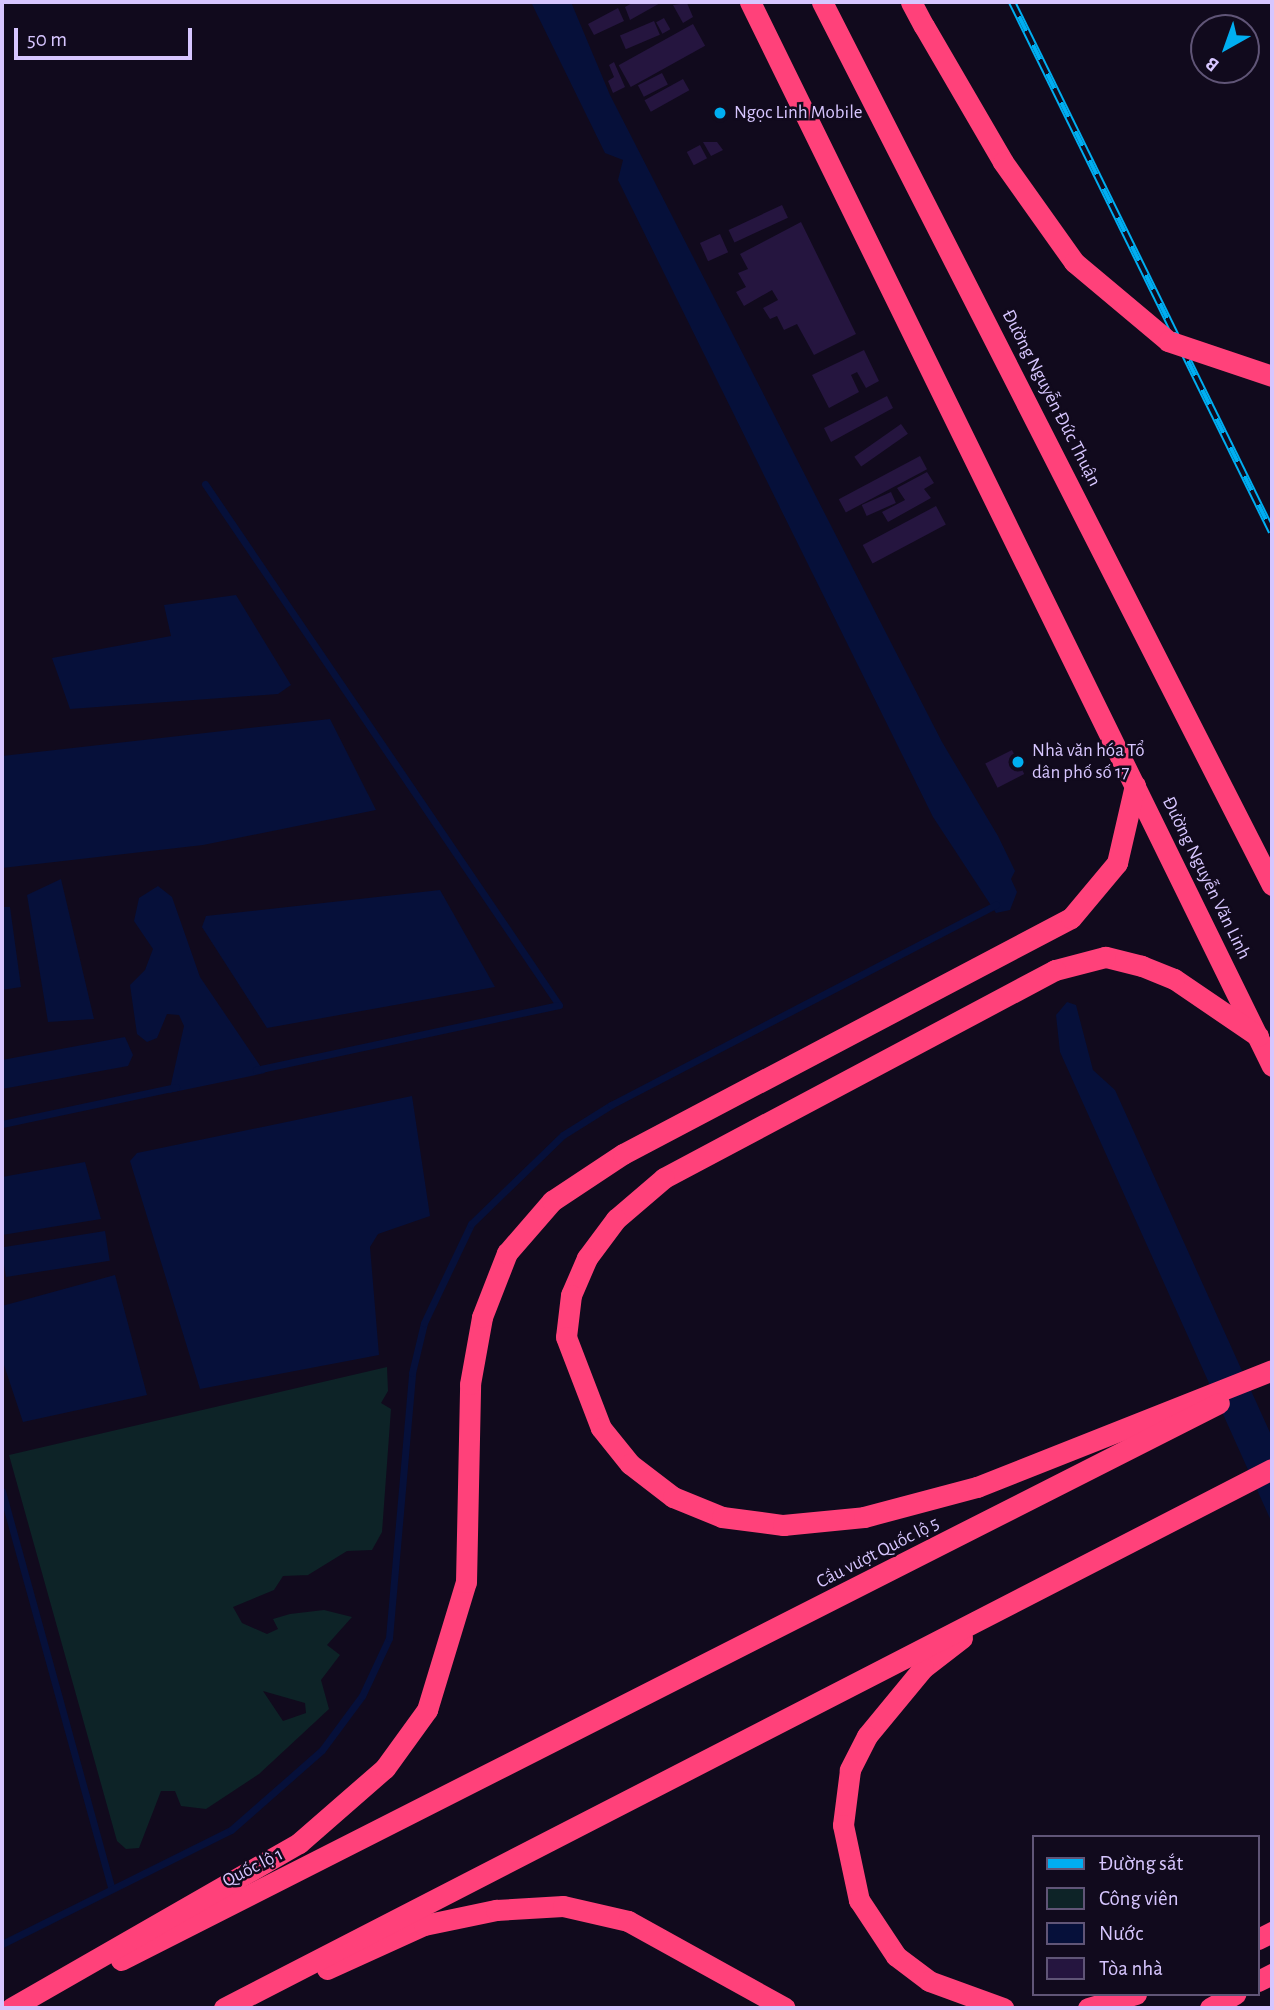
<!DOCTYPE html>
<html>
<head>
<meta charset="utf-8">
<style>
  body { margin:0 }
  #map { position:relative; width:1274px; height:2010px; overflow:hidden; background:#110a1d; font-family:"Alegreya Sans",sans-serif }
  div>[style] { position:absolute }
  .green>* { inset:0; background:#0d2327 }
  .water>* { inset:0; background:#06103a; transform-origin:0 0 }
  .stream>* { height:7px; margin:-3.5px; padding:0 3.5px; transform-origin:3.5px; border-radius:3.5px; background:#06103a }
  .building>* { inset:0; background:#25153f; transform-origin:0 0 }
  .highway>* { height:21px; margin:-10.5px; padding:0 10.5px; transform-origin:10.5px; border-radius:10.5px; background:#ff417a }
  .rail>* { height:8px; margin-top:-4px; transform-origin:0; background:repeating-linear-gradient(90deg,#110a1d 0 16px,#00aef1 0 32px); box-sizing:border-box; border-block:2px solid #00aef1 }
  .highway-bridge>* { height:21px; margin:-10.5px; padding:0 10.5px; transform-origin:10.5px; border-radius:10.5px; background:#ff417a }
  .dots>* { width:19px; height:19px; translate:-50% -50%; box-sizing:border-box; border:4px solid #110a1d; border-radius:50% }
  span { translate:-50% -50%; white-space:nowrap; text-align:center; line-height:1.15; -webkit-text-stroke:5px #110a1d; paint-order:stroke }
  .poi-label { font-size:19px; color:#d7c6ff }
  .left { translate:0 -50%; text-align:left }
  .street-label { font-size:19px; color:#d7c6ff }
  .frame { position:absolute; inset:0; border:4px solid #d7c6ff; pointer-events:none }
  .legend { position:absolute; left:1032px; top:1835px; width:228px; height:161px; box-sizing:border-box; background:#110a1d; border:2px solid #605577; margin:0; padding:9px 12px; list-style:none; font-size:21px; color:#d7c6ff }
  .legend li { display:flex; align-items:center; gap:14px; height:35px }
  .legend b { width:35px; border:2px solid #605577 }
  .north { position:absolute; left:1190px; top:14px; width:70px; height:70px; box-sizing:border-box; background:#110a1d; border:2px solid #605577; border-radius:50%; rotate:220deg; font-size:19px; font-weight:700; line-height:28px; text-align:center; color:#d7c6ff }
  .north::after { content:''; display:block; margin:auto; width:24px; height:32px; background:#00aef1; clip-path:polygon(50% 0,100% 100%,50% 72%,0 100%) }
  .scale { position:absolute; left:14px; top:28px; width:178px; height:32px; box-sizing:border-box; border:4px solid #d7c6ff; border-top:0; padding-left:9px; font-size:21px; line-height:24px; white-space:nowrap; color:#d7c6ff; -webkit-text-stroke:5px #110a1d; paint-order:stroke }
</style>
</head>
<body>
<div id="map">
  <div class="green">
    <div style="clip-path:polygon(evenodd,387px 1367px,388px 1391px,381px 1403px,391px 1409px,382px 1532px,372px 1550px,347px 1551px,308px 1575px,283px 1576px,274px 1590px,233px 1607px,242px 1623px,267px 1634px,278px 1629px,273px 1619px,290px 1614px,324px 1610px,352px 1617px,327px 1645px,340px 1655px,321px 1680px,329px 1709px,259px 1774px,206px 1809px,181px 1806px,175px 1791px,161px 1791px,139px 1848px,126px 1849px,117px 1841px,9px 1455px,387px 1367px,263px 1691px,305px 1703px,306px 1713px,283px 1721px,263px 1691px)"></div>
  </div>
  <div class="water">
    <div style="clip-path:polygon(531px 2px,571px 2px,610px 95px,942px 742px,998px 836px,1015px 871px,1011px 879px,1017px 892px,1010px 910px,996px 913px,933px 817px,618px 180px,623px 160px,605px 153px)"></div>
    <div style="clip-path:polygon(236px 595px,291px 685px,278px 694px,70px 709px,52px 658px,171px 636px,164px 605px)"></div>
    <div style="clip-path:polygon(330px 719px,376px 810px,203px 845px,2px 868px,2px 756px)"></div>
    <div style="clip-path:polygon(61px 879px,94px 1019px,48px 1022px,27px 895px)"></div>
    <div style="clip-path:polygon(158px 886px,172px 897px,200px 977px,265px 1073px,169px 1093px,184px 1026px,179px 1015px,167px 1014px,157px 1038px,147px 1042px,137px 1034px,130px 985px,145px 970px,153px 949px,134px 921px,139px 898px)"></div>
    <div style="clip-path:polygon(440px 890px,495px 987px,267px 1028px,202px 927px,206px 916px)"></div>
    <div style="clip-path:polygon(2px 907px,10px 907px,21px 987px,2px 990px)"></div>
    <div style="clip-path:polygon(1067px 1002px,1076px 1005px,1093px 1070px,1115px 1090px,1272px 1437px,1272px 1523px,1060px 1052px,1056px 1015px)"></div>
    <div style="clip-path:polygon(125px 1037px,133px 1055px,128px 1066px,2px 1089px,2px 1060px)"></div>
    <div style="clip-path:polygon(412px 1096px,430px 1216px,378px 1234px,370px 1247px,379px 1355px,200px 1389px,130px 1161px,137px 1153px)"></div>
    <div style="clip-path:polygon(85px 1162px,101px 1219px,2px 1235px,2px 1177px)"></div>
    <div style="left:105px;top:1231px;width:30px;height:105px;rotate:81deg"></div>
    <div style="clip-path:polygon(115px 1275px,147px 1395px,23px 1422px,2px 1359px,2px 1306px)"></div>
  </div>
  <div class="stream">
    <div style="left:205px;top:484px;width:630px;rotate:55.81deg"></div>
    <div style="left:559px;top:1005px;width:310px;rotate:167.9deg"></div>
    <div style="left:2px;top:1124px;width:178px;rotate:-12deg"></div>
    <div style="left:2px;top:1491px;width:412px;rotate:74.6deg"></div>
    <div style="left:2px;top:1944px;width:256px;rotate:-26.5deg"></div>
    <div style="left:231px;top:1830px;width:121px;rotate:-41.3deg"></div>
    <div style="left:322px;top:1750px;width:67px;rotate:-53.5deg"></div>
    <div style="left:362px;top:1696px;width:64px;rotate:-65deg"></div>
    <div style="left:389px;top:1638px;width:266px;rotate:-85deg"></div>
    <div style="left:412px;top:1373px;width:51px;rotate:-76.5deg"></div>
    <div style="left:424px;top:1323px;width:110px;rotate:-64.6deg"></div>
    <div style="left:471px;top:1224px;width:128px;rotate:-44.1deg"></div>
    <div style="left:563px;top:1135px;width:57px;rotate:-32deg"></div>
    <div style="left:611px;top:1105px;width:434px;rotate:-27.5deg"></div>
  </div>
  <div class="building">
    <div style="clip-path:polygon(634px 2px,662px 2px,630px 20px,625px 7px)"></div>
    <div style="clip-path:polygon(687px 3px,693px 17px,683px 23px,673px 5px)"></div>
    <div style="clip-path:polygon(618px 8px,624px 21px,594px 35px,588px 24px)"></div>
    <div style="left:664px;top:18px;width:13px;height:9px;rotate:61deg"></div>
    <div style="left:654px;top:21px;width:15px;height:37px;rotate:67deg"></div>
    <div style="left:693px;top:24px;width:25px;height:85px;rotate:61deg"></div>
    <div style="clip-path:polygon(614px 62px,625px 87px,613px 93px,608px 81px,614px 77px,609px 65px)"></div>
    <div style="left:662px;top:73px;width:13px;height:27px;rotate:63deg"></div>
    <div style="left:683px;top:79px;width:13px;height:44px;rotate:61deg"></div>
    <div style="clip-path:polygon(703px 142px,717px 142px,723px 150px,711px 156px)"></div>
    <div style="left:700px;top:145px;width:15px;height:15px;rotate:62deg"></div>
    <div style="left:782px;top:205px;width:14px;height:59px;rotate:65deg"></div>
    <div style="clip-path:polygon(801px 222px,856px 334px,814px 355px,797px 324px,784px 330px,777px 316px,770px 319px,763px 308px,778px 300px,772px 290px,744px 306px,736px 292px,746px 287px,738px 273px,748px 269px,740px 254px)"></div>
    <div style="left:720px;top:234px;width:20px;height:22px;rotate:66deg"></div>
    <div style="clip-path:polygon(864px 350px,879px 381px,866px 388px,857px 372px,851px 375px,859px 392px,829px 408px,812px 375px)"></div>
    <div style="clip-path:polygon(887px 396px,893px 408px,831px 442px,824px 428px)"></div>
    <div style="left:901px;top:424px;width:12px;height:57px;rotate:55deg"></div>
    <div style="left:920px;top:456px;width:15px;height:92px;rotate:62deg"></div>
    <div style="clip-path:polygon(927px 472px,934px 483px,924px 489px,931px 498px,888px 522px,882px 512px,905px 500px,897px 488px)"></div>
    <div style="left:891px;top:492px;width:12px;height:32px;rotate:66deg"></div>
    <div style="left:936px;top:506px;width:21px;height:83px;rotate:62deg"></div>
    <div style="left:1012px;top:750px;width:27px;height:30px;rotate:63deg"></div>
  </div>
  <div class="highway">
    <div style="left:750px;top:2px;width:1185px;rotate:63.87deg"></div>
    <div style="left:822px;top:2px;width:991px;rotate:63deg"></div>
    <div style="left:911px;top:2px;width:27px;rotate:62deg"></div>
    <div style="left:1258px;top:1036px;width:102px;rotate:-145.8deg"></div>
    <div style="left:1174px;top:979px;width:35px;rotate:-158deg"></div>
    <div style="left:1142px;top:966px;width:38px;rotate:-166deg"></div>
    <div style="left:1105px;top:957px;width:52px;rotate:165.4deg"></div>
    <div style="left:1055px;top:970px;width:443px;rotate:152deg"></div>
    <div style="left:664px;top:1178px;width:63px;rotate:139.5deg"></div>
    <div style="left:616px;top:1219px;width:49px;rotate:126.6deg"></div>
    <div style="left:587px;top:1258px;width:40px;rotate:113.4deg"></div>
    <div style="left:571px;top:1295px;width:42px;rotate:96.8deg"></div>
    <div style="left:566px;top:1337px;width:97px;rotate:69deg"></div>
    <div style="left:601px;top:1428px;width:46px;rotate:51.1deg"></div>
    <div style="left:630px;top:1464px;width:54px;rotate:37.5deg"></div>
    <div style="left:673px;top:1497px;width:53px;rotate:22.2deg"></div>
    <div style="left:722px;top:1517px;width:62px;rotate:7.5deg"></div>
    <div style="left:783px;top:1525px;width:81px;rotate:-5.6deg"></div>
    <div style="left:864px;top:1517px;width:117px;rotate:-14.9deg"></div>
    <div style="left:977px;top:1487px;width:317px;rotate:-21.6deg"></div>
    <div style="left:962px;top:1638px;width:49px;rotate:142.4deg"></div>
    <div style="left:923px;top:1668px;width:88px;rotate:129.5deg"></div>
    <div style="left:867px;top:1736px;width:38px;rotate:117deg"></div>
    <div style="left:850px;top:1770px;width:55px;rotate:97.3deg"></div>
    <div style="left:843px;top:1825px;width:77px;rotate:78deg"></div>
    <div style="left:859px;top:1900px;width:67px;rotate:56.5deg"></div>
    <div style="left:896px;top:1956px;width:41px;rotate:37.1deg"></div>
    <div style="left:929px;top:1981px;width:79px;rotate:20deg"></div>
    <div style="left:1258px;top:1939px;width:16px;rotate:-27deg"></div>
    <div style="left:121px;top:1960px;width:1231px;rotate:-26.9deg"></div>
    <div style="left:327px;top:1969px;width:107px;rotate:-24.4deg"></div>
    <div style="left:424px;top:1925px;width:74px;rotate:-11.8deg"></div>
    <div style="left:496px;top:1910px;width:67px;rotate:-3.4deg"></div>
    <div style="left:563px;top:1906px;width:67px;rotate:13deg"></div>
    <div style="left:628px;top:1921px;width:179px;rotate:29deg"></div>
    <div style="left:1258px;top:1981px;width:16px;rotate:-27deg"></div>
    <div style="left:11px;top:2008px;width:332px;rotate:-29.8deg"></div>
    <div style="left:299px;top:1843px;width:114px;rotate:-41.1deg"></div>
    <div style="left:385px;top:1768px;width:72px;rotate:-54.1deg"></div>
    <div style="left:427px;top:1710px;width:134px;rotate:-73.1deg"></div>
    <div style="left:466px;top:1582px;width:198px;rotate:-88.8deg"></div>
    <div style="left:470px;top:1384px;width:68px;rotate:-79.8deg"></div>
    <div style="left:482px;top:1317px;width:69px;rotate:-68.7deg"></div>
    <div style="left:507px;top:1253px;width:69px;rotate:-49.1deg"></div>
    <div style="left:552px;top:1201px;width:85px;rotate:-33.5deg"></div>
    <div style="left:623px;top:1154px;width:506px;rotate:-27.78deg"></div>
    <div style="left:1071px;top:918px;width:72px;rotate:-50.1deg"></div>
    <div style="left:1117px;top:863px;width:80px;rotate:-77deg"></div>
    <div style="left:224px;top:2008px;width:1178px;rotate:-27.22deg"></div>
    <div style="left:1088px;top:2008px;width:50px;rotate:-16.3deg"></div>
    <div style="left:1210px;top:2008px;width:29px;rotate:-29deg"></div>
  </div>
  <div class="rail">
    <div style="left:1012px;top:2px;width:590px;rotate:63.87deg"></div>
  </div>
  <div class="highway-bridge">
    <div style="left:924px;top:26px;width:157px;rotate:59.8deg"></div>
    <div style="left:1003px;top:162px;width:123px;rotate:54.6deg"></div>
    <div style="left:1074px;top:262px;width:123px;rotate:40deg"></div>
    <div style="left:1168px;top:341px;width:110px;rotate:18.6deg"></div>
  </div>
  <div class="dots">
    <div style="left:720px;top:113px;background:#00aef1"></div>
    <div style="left:1018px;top:762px;background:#00aef1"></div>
  </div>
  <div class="poi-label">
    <span class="left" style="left:734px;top:113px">Ngọc Linh Mobile</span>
    <span class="left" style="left:1032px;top:762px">Nhà văn hóa Tổ<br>dân phố số 17</span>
  </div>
  <div class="street-label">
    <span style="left:1051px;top:398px;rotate:63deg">Đường Nguyễn Đức Thuận</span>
    <span style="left:1206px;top:878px;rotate:64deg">Đường Nguyễn Văn Linh</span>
    <span style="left:878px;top:1553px;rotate:-27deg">Cầu vượt Quốc lộ 5</span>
    <span style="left:253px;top:1868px;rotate:-27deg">Quốc lộ 1</span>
  </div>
  <div class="frame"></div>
  <ul class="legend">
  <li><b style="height:9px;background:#00aef1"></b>Đường sắt</li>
  <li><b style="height:19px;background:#0d2327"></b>Công viên</li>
  <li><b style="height:19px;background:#06103a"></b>Nước</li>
  <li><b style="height:19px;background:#25153f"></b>Tòa nhà</li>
  </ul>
  <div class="north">B</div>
  <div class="scale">50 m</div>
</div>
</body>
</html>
